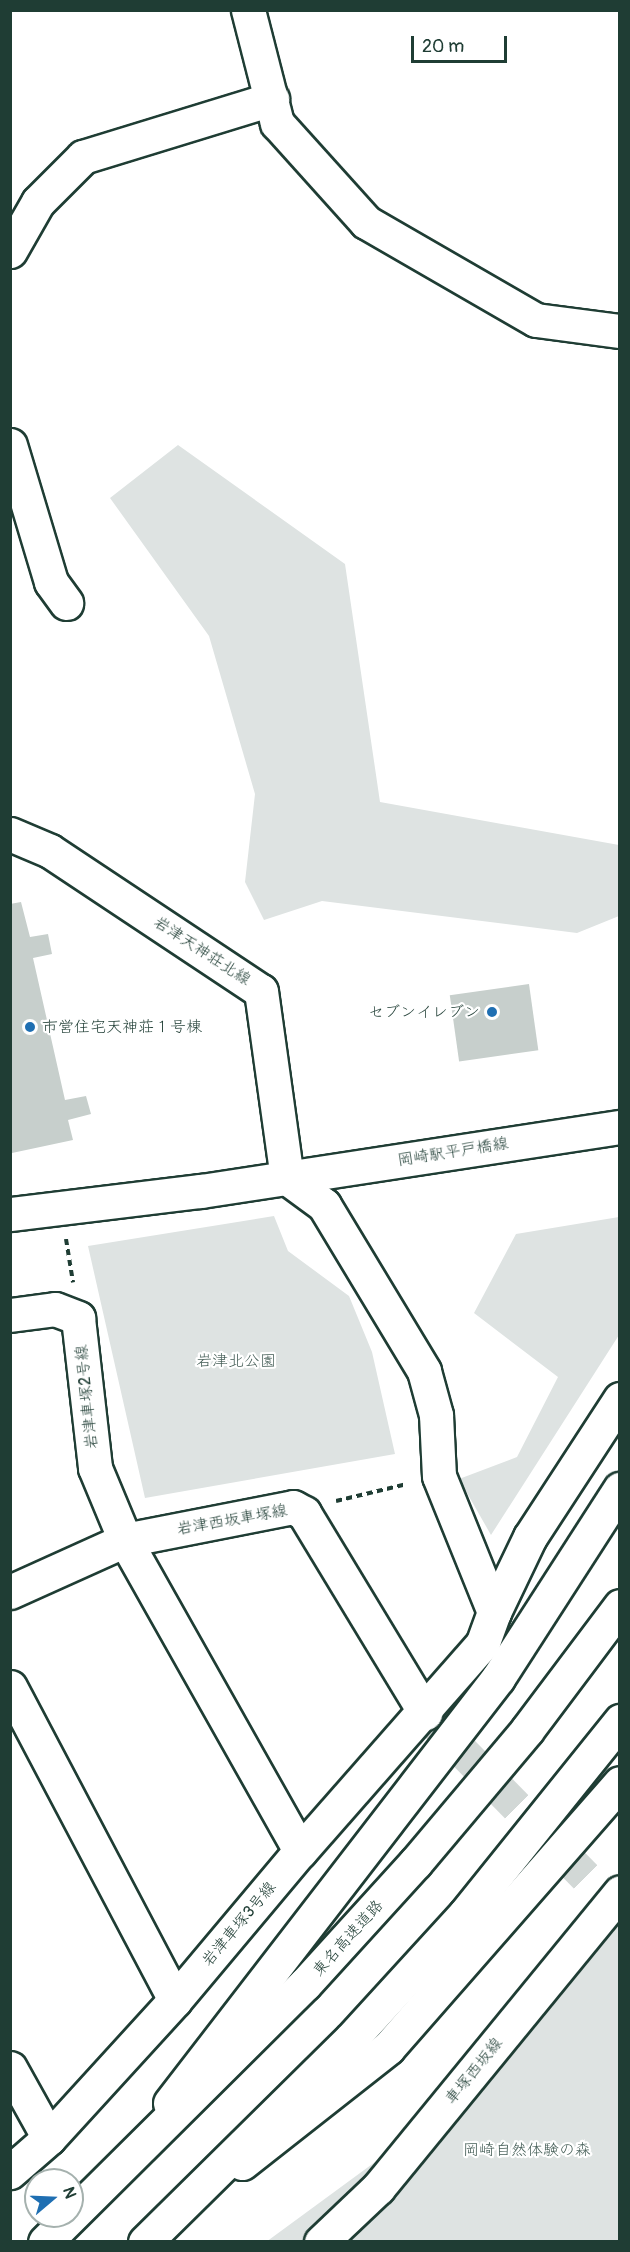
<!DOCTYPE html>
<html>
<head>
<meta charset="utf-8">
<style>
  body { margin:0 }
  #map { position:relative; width:630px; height:2252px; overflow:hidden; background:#fff; font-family:Pangolin,"Klee One",sans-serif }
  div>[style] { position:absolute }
  .green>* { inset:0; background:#dee3e2 }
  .building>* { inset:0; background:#c7cfcc; transform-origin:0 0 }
  .minor-tunnel>* { height:33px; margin-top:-16.5px; transform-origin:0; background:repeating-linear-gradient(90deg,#d2d8d6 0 33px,transparent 0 49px) }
  .path>* { height:4px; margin-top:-2px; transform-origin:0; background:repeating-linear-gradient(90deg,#1f3d34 0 6px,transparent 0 10.5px) }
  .roads { filter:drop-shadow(2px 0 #1f3d34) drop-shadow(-2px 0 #1f3d34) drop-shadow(0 2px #1f3d34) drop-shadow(0 -2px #1f3d34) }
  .minor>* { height:33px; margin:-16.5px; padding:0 16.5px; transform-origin:16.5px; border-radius:16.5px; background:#fff }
  .highway>* { height:33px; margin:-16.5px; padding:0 16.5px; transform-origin:16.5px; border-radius:16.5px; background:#fff }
  .dots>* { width:16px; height:16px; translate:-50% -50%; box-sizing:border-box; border:3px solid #fff; border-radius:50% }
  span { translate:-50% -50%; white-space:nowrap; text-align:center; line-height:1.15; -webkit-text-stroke:4.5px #fff; paint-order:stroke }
  .street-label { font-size:16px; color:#1f3d34 }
  .poi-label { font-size:16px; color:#1f3d34 }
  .right { translate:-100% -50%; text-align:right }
  .left { translate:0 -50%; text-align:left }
  .park-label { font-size:16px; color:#455e57 }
  .frame { position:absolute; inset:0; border:12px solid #1f3d34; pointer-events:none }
  .north { position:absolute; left:24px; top:2168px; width:60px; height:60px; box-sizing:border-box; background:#fff; border:2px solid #a5b1ae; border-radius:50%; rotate:71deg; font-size:16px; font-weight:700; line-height:24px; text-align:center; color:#1f3d34 }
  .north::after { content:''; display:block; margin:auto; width:21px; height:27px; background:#1f6fb2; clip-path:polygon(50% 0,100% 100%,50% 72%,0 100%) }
  .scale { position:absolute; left:411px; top:36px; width:96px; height:27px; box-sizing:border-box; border:3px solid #1f3d34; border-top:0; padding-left:8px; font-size:18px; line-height:21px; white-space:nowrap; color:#1f3d34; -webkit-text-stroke:4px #fff; paint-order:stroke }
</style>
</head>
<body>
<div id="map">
  <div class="green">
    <div style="clip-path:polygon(178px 445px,345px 564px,380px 802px,619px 845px,619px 916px,577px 933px,322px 901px,264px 920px,245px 882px,255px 794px,209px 636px,110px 498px)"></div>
    <div style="clip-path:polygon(274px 1216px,288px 1251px,349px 1296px,372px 1352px,395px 1454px,145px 1498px,88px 1246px)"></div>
    <div style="clip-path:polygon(619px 1217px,619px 1335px,491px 1535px,459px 1479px,517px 1457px,558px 1377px,474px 1313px,516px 1234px)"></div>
    <div style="clip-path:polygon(592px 1911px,619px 1923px,619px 2241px,266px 2242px,435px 2118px)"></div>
  </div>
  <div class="building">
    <div style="clip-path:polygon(21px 902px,30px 937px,48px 934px,52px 954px,33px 958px,65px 1100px,86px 1096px,91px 1114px,68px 1120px,73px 1140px,12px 1153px,10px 904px)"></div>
    <div style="left:529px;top:984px;width:67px;height:80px;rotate:82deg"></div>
  </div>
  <div class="minor-tunnel">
    <div style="left:425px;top:1713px;width:241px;rotate:45.5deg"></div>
  </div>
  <div class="path">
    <div style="left:66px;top:1239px;width:44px;rotate:80.8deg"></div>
    <div style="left:336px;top:1501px;width:73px;rotate:-13.5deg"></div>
  </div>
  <div class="roads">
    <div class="minor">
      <div style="left:248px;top:10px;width:117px;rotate:75.6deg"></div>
      <div style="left:277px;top:123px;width:133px;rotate:48deg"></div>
      <div style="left:366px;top:222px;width:196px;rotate:30deg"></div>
      <div style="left:536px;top:320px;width:85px;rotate:7.5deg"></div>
      <div style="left:10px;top:251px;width:56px;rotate:-60.3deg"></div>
      <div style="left:38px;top:202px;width:64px;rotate:-45deg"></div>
      <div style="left:83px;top:157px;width:198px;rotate:-17.1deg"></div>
      <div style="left:10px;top:445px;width:143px;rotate:73.3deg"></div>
      <div style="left:51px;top:582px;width:26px;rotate:54deg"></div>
      <div style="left:10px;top:834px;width:43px;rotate:23deg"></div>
      <div style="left:50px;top:851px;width:253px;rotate:33.6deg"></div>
      <div style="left:261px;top:991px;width:189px;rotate:82.1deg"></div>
      <div style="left:287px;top:1178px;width:46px;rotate:36.1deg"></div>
      <div style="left:324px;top:1205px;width:194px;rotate:58.9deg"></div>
      <div style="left:424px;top:1371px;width:46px;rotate:74.7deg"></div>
      <div style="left:436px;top:1415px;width:61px;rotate:87.2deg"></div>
      <div style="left:439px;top:1476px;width:147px;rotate:68deg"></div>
      <div style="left:494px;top:1612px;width:33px;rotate:110deg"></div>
      <div style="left:483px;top:1643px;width:277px;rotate:131.3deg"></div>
      <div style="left:10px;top:1214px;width:192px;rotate:-6.9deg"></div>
      <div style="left:201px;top:1191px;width:424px;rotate:-8.7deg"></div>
      <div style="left:10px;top:1315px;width:45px;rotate:-7.6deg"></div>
      <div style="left:55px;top:1309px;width:25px;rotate:21deg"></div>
      <div style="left:78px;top:1318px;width:151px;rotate:83.5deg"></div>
      <div style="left:95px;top:1468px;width:78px;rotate:67.4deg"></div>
      <div style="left:125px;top:1540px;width:357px;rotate:60.6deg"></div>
      <div style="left:300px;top:1851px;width:194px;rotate:130deg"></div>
      <div style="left:175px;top:2000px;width:187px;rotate:132.4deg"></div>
      <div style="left:49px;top:2138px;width:52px;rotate:138.9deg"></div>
      <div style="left:10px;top:1592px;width:126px;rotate:-24.3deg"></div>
      <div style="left:125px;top:1540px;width:171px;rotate:-11.1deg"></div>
      <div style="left:293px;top:1507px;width:13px;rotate:29deg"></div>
      <div style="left:304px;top:1513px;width:234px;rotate:58.8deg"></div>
      <div style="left:494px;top:1612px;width:83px;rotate:-64.4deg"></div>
      <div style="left:530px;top:1537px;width:165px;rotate:-56.9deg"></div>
      <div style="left:10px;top:1687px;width:354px;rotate:62.2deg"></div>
      <div style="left:10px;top:2068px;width:80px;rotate:60.9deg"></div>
      <div style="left:170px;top:2103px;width:537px;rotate:-52.34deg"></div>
      <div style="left:498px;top:1678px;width:225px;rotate:-57.2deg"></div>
      <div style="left:242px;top:2163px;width:186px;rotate:-38.2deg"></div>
      <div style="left:388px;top:2048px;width:352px;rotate:-48.8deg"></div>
      <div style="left:321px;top:2242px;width:79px;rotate:-43.5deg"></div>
      <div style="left:378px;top:2188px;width:382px;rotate:-50.7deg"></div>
    </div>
    <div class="highway">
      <div style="left:45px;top:2242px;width:366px;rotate:-44.8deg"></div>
      <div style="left:305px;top:1984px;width:165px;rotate:-47.7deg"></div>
      <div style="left:416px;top:1862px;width:172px;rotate:-49.9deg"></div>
      <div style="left:527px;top:1730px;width:155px;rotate:-53.1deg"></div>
      <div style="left:145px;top:2242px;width:289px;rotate:-44.6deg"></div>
      <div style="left:351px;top:2039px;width:169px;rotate:-47.6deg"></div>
      <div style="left:465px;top:1914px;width:248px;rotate:-51.2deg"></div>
    </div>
  </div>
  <div class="dots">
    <div style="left:492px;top:1012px;background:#1f6fb2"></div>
    <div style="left:30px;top:1027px;background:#1f6fb2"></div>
  </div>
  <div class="street-label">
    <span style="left:202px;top:951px;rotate:33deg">岩津天神荘北線</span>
    <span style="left:453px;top:1152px;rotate:-9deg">岡崎駅平戸橋線</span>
    <span style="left:87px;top:1397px;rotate:-96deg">岩津車塚2号線</span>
    <span style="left:232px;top:1520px;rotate:-10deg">岩津西坂車塚線</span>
    <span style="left:239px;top:1924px;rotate:-50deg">岩津車塚3号線</span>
    <span style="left:348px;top:1938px;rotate:-48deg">東名高速道路</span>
    <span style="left:474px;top:2071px;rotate:-51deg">車塚西坂線</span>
  </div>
  <div class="poi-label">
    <span class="right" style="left:480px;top:1012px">セブンイレブン</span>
    <span class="left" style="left:42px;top:1027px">市営住宅天神荘１号棟</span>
  </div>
  <div class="park-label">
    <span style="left:236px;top:1361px">岩津北公園</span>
    <span style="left:527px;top:2150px">岡崎自然体験の森</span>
  </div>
  <div class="frame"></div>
  <div class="north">N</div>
  <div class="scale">20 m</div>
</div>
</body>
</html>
